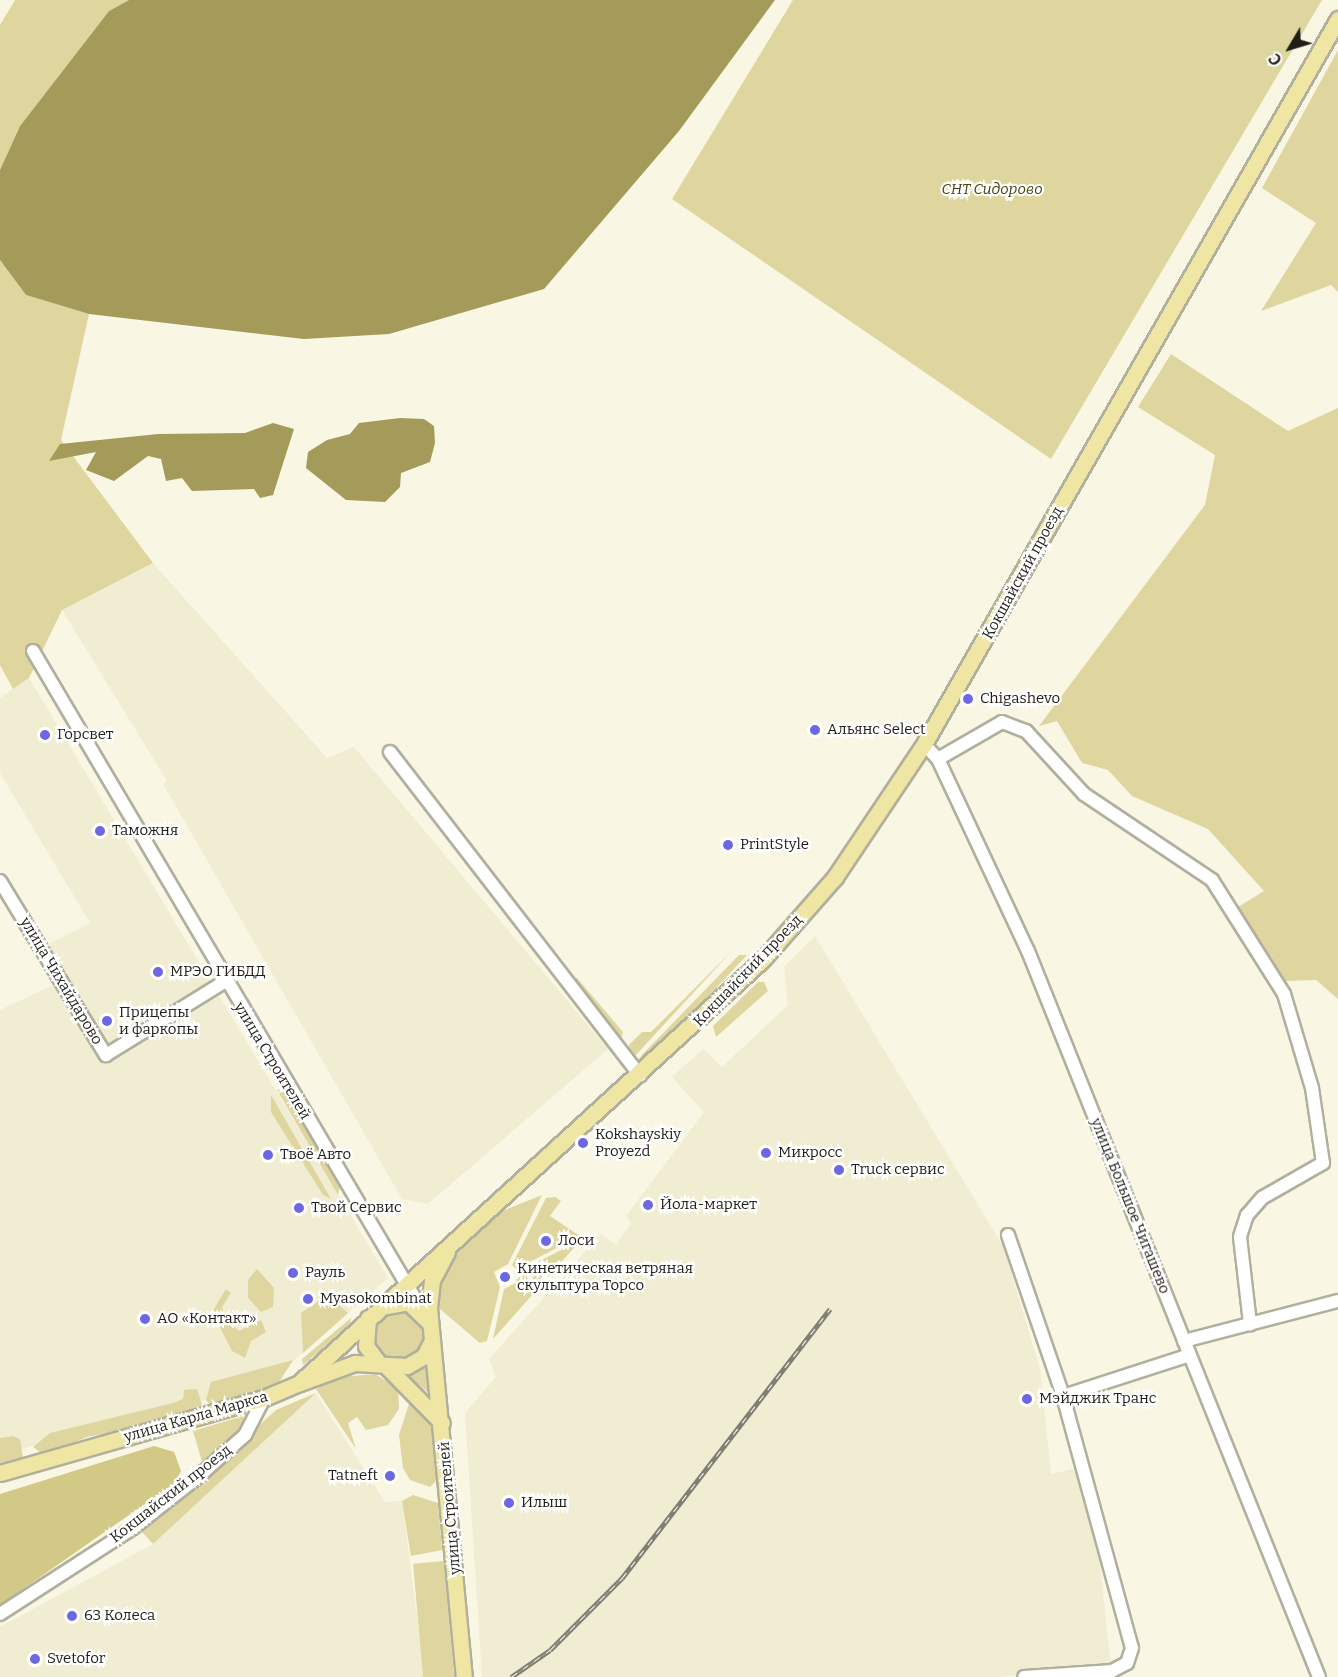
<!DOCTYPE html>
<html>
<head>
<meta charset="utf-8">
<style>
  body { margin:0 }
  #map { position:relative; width:1338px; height:1677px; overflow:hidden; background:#f9f6e3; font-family:Bitter,serif }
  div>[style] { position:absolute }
  .built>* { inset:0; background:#f0edd2 }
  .green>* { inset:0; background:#ded69e; transform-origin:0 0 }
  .round { border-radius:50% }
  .forest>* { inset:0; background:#d2c986 }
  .water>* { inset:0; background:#a49b5a }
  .roads { filter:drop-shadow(2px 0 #b1af9d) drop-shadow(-2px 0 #b1af9d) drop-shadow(0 2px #b1af9d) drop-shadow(0 -2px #b1af9d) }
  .minor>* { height:12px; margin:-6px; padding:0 6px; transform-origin:6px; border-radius:6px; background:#fff }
  .major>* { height:15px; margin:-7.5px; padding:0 7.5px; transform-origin:7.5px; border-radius:7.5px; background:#efe6a3 }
  .rail>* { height:4.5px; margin-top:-2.25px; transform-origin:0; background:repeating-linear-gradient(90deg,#fff 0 7px,#817f72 0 14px); box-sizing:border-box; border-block:2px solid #817f72 }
  .dots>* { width:16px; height:16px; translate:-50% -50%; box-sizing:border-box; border:3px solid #fff; border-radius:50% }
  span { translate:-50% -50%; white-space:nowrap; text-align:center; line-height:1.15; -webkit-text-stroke:4.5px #fff; paint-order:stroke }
  .park-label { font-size:15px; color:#4a430e; font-style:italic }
  .street-label { font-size:15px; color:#1f1e17 }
  .poi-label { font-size:15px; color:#1f1e17 }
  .left { translate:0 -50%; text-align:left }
  .right { translate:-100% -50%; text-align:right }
  .north { position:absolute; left:1260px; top:18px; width:60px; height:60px; -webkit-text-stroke:4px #fff; paint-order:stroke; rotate:232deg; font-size:16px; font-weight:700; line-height:24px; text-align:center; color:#1f1e17 }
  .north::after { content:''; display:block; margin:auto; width:21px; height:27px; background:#1f1e17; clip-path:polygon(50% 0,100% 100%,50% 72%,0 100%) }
</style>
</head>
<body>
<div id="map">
  <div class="built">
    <div style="clip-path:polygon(153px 563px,327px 758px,354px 747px,608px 1049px,428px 1204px,402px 1199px,163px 784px,167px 781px,62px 610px)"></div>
    <div style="clip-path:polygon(29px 678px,388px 1278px,267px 1384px,0 1455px,0 1010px,64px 980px,43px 947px,90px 923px,0 773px,0 698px)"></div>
    <div style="clip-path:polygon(815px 936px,1003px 1246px,1040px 1369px,1051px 1474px,1077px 1468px,1098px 1546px,1111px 1667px,999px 1677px,482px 1677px,465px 1413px,496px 1377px,489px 1359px,601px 1234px,616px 1245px,631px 1223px,626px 1216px,704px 1112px,672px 1077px,703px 1049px,722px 1067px,788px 1005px,784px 967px)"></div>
    <div style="clip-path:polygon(316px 1393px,385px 1502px,402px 1501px,425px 1677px,0 1677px,0 1627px,153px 1544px)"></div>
  </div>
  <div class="green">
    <div style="clip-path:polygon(15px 0,129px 0,109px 11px,20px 126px,0 170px,0 25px)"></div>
    <div style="clip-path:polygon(793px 0,1322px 0,1051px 459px,672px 199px)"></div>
    <div style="clip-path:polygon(1338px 50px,1338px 292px,1331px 285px,1261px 311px,1316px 223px,1262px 188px)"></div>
    <div style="clip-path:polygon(0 260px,26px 295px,89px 314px,61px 440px,153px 563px,62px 610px,29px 678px,13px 689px,0 665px)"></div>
    <div style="clip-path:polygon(1171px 354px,1288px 431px,1338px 408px,1338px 999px,1316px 980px,1286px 981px,1238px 907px,1264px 891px,1208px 829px,1132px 796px,1108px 770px,1082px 763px,1057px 721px,1039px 726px,1205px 505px,1215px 455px,1138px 407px)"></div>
    <div style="clip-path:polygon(730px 953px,634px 1057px,630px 1055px,629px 1045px,642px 1032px,651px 1032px)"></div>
    <div style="clip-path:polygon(739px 955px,747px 955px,675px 1032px,637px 1060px)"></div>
    <div style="clip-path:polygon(577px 978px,623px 1032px,621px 1039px,572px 980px)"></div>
    <div style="clip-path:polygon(758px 982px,764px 982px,768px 991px,716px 1037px,713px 1026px)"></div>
    <div style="clip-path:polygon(282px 1089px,340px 1186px,338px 1195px,277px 1090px)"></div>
    <div style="clip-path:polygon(271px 1095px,331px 1199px,323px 1195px,271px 1112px)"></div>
    <div style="clip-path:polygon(542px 1195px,508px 1264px,494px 1272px,500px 1287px,487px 1341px,480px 1343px,440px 1309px,439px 1282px,452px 1253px,495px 1214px)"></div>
    <div style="clip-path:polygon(555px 1197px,561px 1201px,550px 1216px,580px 1236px,516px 1269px,512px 1265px,546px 1198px)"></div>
    <div style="clip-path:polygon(581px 1240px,493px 1339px,504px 1289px,516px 1283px,518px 1272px)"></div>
    <div style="clip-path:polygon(257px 1269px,274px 1288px,273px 1307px,261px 1312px,248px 1298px,248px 1280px)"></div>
    <div style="clip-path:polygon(226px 1289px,231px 1293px,222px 1307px,225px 1319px,239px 1331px,261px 1320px,266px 1332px,251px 1341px,245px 1358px,232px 1351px,212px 1312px)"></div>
    <div style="clip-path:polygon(327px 1295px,348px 1313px,303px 1353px,301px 1313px)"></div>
    <div class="round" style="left:373px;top:1310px;width:50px;height:50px"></div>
    <div style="clip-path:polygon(351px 1318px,350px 1325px,303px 1365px,302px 1359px)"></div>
    <div style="clip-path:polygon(293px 1360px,278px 1384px,265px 1393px,213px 1408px,206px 1400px,211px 1382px)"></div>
    <div style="clip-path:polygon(426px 1361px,430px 1394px,406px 1374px)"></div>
    <div style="clip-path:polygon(375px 1374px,398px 1388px,399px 1409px,388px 1425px,366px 1430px,357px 1417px,348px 1423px,356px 1449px,316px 1389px,340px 1377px)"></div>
    <div style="clip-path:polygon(197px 1389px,202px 1405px,166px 1422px,87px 1437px,44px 1455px,33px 1447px,50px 1433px,173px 1403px,183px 1399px,184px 1390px)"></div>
    <div style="clip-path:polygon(316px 1393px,153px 1544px,142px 1532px,276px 1410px)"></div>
    <div style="clip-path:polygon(410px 1401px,431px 1426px,438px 1479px,430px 1487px,410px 1480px,403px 1468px,399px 1435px)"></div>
    <div style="clip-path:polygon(250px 1414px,239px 1432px,202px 1462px,193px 1431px)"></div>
    <div style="clip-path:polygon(13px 1436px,20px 1439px,23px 1457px,0 1467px,0 1438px)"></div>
    <div style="clip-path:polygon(413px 1495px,438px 1503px,442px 1550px,411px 1556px,402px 1501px)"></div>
    <div style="left:444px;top:1561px;width:117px;height:31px;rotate:85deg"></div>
  </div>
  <div class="forest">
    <div style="clip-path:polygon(154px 1446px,174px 1452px,181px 1471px,175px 1483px,0 1605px,0 1494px)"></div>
  </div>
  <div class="water">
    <div style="clip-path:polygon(129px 0,775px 0,679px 131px,544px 289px,389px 334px,304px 339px,89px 314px,26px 295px,0 260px,0 170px,20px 126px,109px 11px)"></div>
    <div style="clip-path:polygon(400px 418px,424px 419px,434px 426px,435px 443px,430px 462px,401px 473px,400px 487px,385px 502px,346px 500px,306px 468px,308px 452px,327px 440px,350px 434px,359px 423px)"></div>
    <div style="clip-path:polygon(273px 423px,294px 429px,273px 495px,260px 498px,254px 489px,192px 491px,182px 478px,166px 481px,161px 459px,148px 456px,114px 481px,86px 470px,96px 452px,49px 461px,60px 444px,158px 434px,245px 433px)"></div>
  </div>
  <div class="roads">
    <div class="minor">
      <div style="left:33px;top:651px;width:767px;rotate:59.46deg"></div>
      <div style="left:924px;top:744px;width:21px;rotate:47deg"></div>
      <div style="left:938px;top:759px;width:212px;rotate:64.9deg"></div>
      <div style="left:1028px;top:951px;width:782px;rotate:68.16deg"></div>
      <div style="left:390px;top:752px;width:409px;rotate:52.3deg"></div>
      <div style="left:938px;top:759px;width:74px;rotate:-30deg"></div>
      <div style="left:1002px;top:722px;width:26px;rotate:21deg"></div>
      <div style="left:1026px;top:731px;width:86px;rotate:47.4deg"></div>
      <div style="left:1084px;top:794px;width:154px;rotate:33.9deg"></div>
      <div style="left:1212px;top:880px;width:135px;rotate:57.7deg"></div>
      <div style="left:1284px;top:994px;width:98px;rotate:73.4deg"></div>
      <div style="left:1312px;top:1088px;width:76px;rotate:81.7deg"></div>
      <div style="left:1323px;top:1163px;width:70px;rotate:150.2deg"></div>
      <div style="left:1262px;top:1198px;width:23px;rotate:131deg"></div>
      <div style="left:1247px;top:1215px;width:23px;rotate:108deg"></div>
      <div style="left:1240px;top:1237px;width:88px;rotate:83.4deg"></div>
      <div style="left:0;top:881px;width:204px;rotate:58.7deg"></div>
      <div style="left:106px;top:1055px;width:139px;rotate:-31.7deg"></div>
      <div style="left:1008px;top:1235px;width:170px;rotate:71.1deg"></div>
      <div style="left:1063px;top:1396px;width:261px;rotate:74.7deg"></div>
      <div style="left:1132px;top:1648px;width:16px;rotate:108deg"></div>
      <div style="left:1127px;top:1663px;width:17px;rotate:152deg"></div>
      <div style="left:1112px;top:1671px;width:88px;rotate:176.1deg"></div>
      <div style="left:1184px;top:1341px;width:159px;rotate:-14.6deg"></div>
      <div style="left:1063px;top:1396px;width:133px;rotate:-17.9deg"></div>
      <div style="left:0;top:1614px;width:158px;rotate:-32.9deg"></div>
      <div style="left:133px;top:1528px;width:84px;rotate:-38.2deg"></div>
      <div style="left:199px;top:1476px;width:62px;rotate:-41.7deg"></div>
      <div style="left:245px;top:1435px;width:42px;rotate:-62.8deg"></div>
    </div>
    <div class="major">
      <div style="left:447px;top:1252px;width:32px;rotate:118deg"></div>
      <div style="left:432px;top:1280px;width:28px;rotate:96deg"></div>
      <div style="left:429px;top:1308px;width:371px;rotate:84.6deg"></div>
      <div style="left:381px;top:1307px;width:27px;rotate:-10deg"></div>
      <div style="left:408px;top:1302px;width:30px;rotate:44deg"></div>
      <div style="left:368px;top:1318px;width:28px;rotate:94deg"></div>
      <div style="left:366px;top:1346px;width:21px;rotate:53deg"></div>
      <div style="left:385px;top:1365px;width:81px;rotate:45.5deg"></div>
      <div style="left:300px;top:1383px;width:59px;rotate:-20deg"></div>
      <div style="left:355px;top:1363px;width:52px;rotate:3.3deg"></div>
      <div style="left:407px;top:1366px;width:20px;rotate:-30deg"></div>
      <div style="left:424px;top:1356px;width:18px;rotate:-63deg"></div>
      <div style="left:0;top:1473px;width:274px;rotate:-15.9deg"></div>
      <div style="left:264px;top:1398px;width:38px;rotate:-23deg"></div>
      <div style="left:299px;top:1383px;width:629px;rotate:-42.42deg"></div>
      <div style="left:763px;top:959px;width:109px;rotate:-48.7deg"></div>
      <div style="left:835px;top:877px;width:160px;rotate:-56.2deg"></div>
      <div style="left:924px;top:744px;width:835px;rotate:-60.27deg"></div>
    </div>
  </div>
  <div class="rail">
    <div style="left:511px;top:1677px;width:47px;rotate:-34.7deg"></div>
    <div style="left:550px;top:1650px;width:102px;rotate:-45deg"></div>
    <div style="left:622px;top:1578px;width:340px;rotate:-52.3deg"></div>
  </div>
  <div class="dots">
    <div style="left:968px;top:699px;background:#6d67e1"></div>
    <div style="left:815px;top:730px;background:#6d67e1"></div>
    <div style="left:45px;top:735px;background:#6d67e1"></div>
    <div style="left:100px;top:831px;background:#6d67e1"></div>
    <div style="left:728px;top:845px;background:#6d67e1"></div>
    <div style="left:158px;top:972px;background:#6d67e1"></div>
    <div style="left:107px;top:1021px;background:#6d67e1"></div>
    <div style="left:583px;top:1143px;background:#6d67e1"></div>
    <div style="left:766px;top:1153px;background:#6d67e1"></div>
    <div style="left:268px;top:1155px;background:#6d67e1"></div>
    <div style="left:839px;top:1170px;background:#6d67e1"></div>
    <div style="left:648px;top:1205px;background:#6d67e1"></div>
    <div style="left:299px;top:1208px;background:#6d67e1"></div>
    <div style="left:546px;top:1241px;background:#6d67e1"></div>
    <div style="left:293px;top:1273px;background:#6d67e1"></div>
    <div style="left:505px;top:1277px;background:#6d67e1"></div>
    <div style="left:308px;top:1299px;background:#6d67e1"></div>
    <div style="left:145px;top:1319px;background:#6d67e1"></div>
    <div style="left:1027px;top:1399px;background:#6d67e1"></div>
    <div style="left:390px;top:1476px;background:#6d67e1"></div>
    <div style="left:509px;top:1503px;background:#6d67e1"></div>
    <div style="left:72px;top:1616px;background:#6d67e1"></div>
    <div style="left:35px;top:1659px;background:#6d67e1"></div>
  </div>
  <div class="park-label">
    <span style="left:992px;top:190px">СНТ Сидорово</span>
  </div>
  <div class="street-label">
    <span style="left:1023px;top:573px;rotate:-61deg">Кокшайский проезд</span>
    <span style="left:748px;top:971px;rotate:-46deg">Кокшайский проезд</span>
    <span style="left:61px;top:981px;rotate:59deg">улица Чихайдарово</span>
    <span style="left:272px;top:1061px;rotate:59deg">улица Строителей</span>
    <span style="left:1130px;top:1206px;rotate:68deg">улица Большое Чигашево</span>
    <span style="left:196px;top:1417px;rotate:-16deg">улица Карла Маркса</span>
    <span style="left:171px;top:1494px;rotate:-38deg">Кокшайский проезд</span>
    <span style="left:450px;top:1508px;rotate:-95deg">улица Строителей</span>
  </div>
  <div class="poi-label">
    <span class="left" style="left:980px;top:699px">Chigashevo</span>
    <span class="left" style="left:827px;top:730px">Альянс Select</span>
    <span class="left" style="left:57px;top:735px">Горсвет</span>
    <span class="left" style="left:112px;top:831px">Таможня</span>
    <span class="left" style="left:740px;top:845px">PrintStyle</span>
    <span class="left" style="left:170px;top:972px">МРЭО ГИБДД</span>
    <span class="left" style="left:119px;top:1021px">Прицепы<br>и фаркопы</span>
    <span class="left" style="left:595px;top:1143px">Kokshayskiy<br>Proyezd</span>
    <span class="left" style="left:778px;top:1153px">Микросс</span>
    <span class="left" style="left:280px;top:1155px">Твоё Авто</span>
    <span class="left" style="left:851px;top:1170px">Truck сервис</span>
    <span class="left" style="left:660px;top:1205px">Йола-маркет</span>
    <span class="left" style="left:311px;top:1208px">Твой Сервис</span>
    <span class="left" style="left:558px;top:1241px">Лоси</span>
    <span class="left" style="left:517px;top:1277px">Кинетическая ветряная<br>скульптура Торсо</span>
    <span class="left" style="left:305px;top:1273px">Рауль</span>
    <span class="left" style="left:320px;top:1299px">Myasokombinat</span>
    <span class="left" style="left:157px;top:1319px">АО «Контакт»</span>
    <span class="left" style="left:1039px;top:1399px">Мэйджик Транс</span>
    <span class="right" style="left:378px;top:1476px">Tatneft</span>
    <span class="left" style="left:521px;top:1503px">Илыш</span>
    <span class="left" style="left:84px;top:1616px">63 Колеса</span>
    <span class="left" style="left:47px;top:1659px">Svetofor</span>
  </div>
  <div class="north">С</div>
</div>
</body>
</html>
